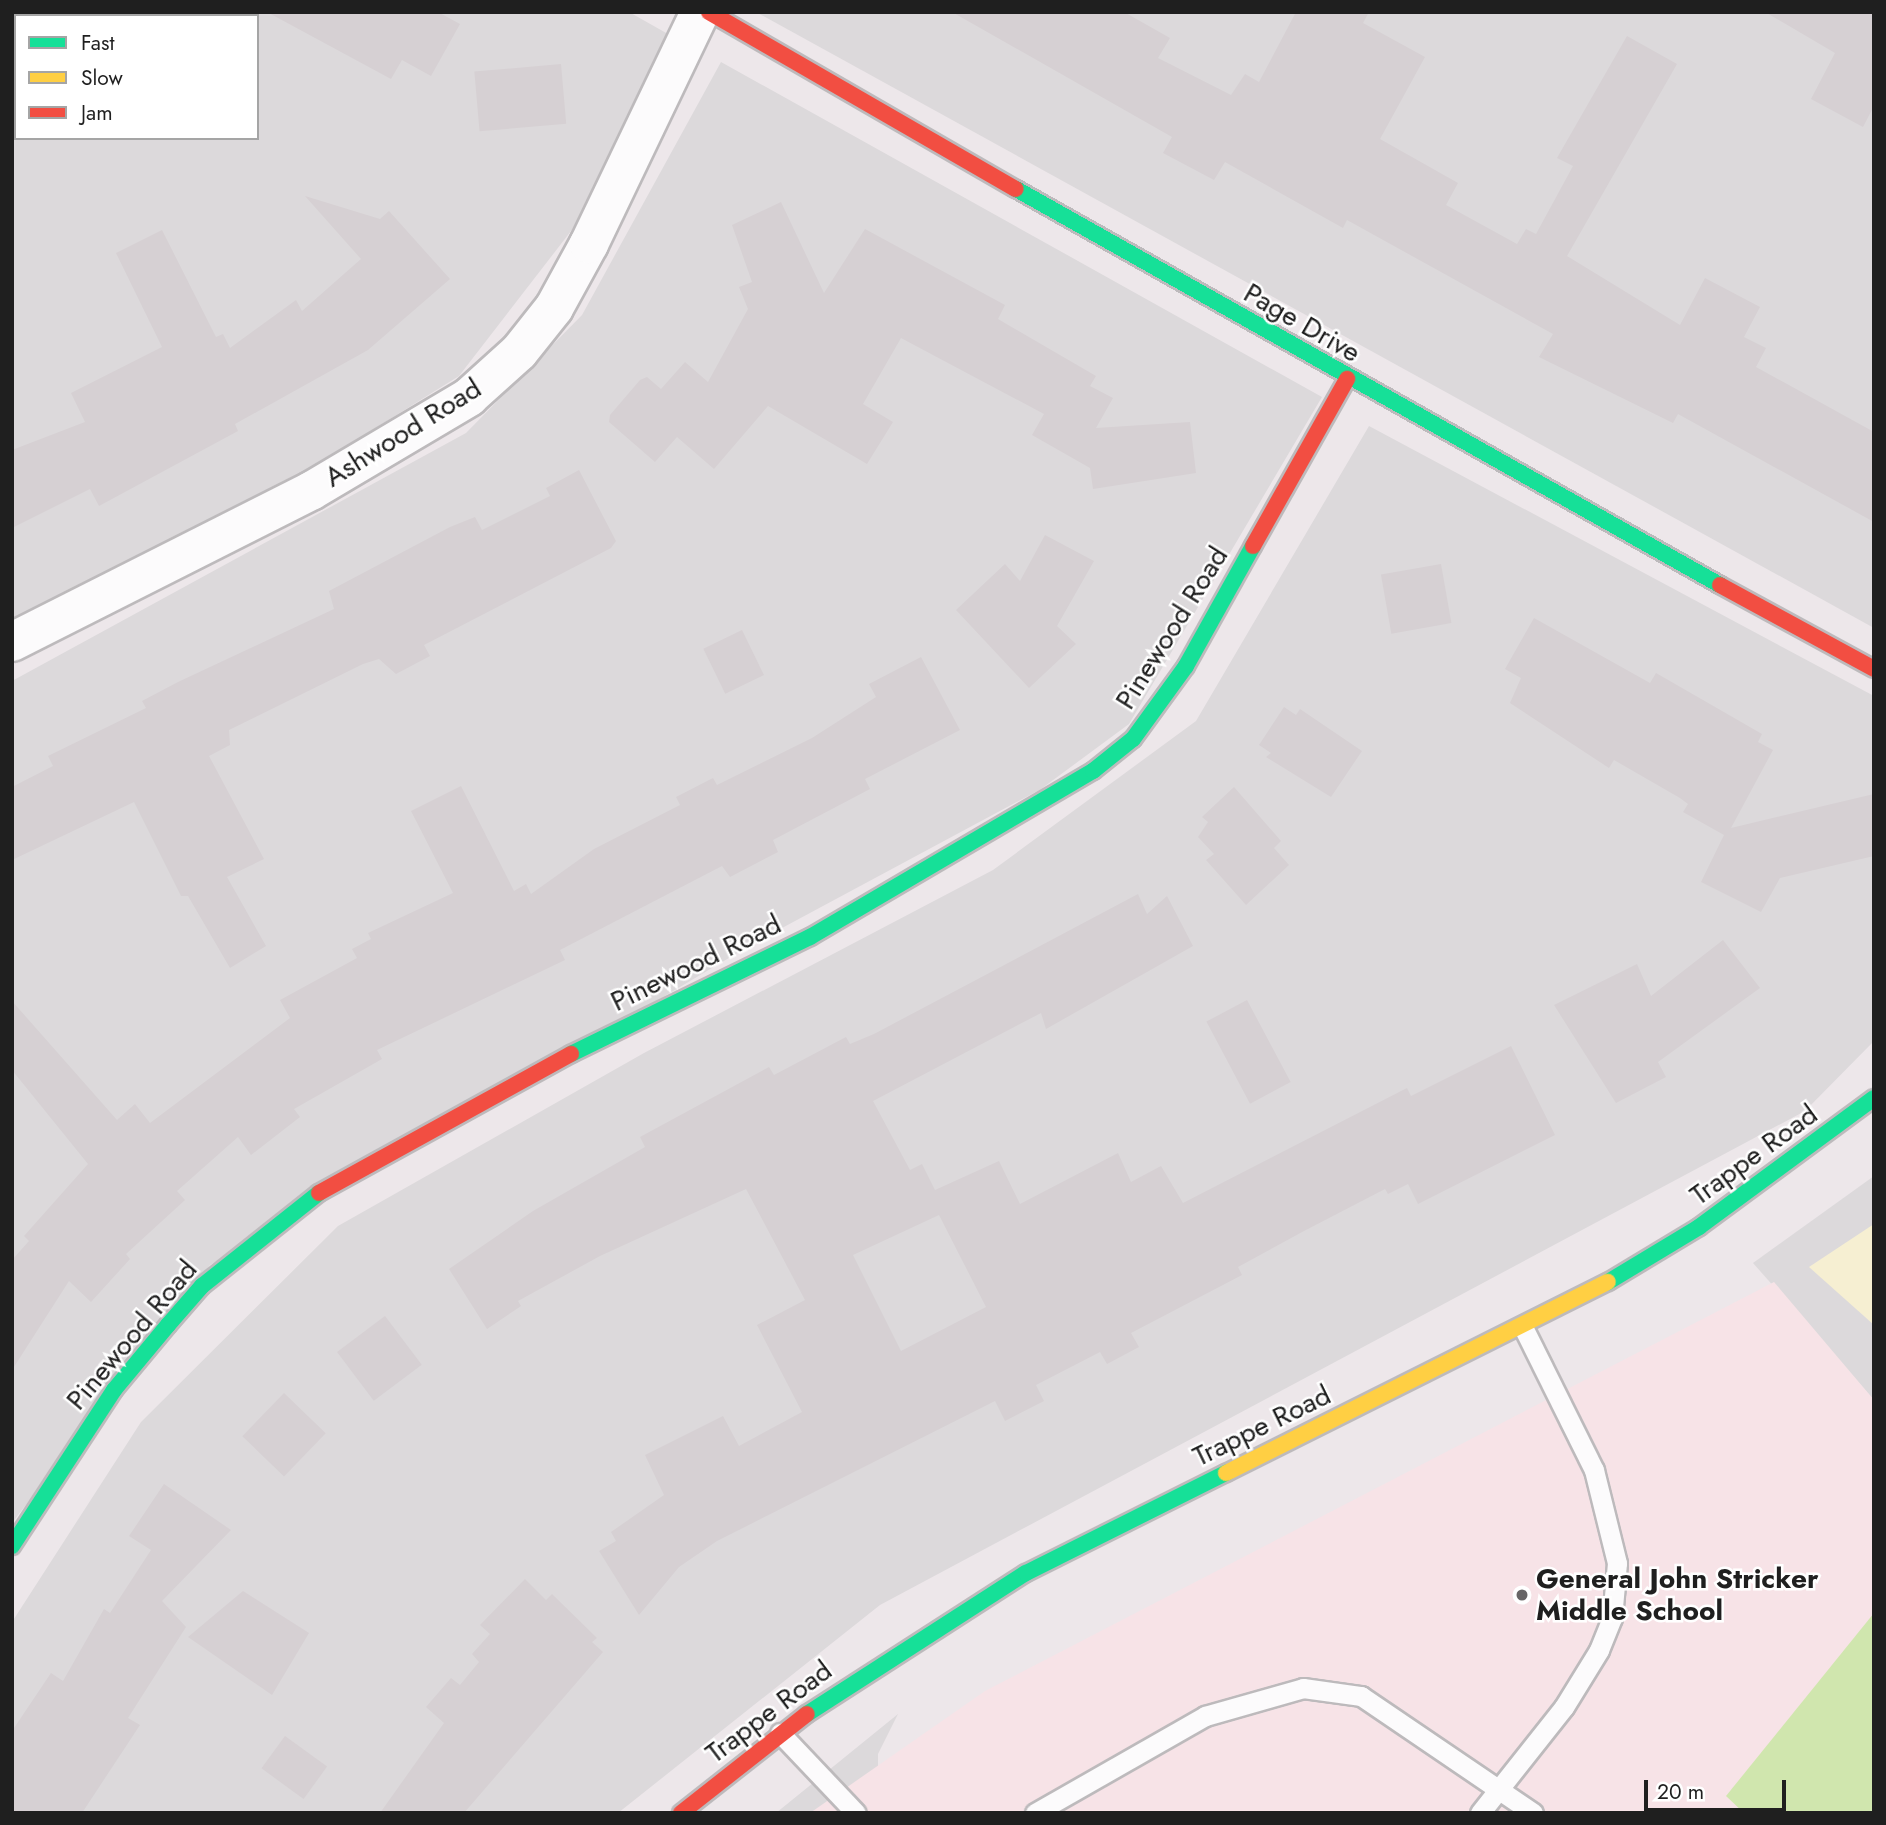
<!DOCTYPE html>
<html>
<head>
<meta charset="utf-8">
<style>
	body { margin:0 }
	#map { position:relative; width:1886px; height:1825px; overflow:hidden; background:#ede7ea; font-family:Jost,sans-serif }
	div>[style] { position:absolute }
	.residential>* { inset:0; background:#dcd9db }
	.education>* { inset:0; background:#f7e3e7 }
	.park>* { inset:0; background:#f6efd2 }
	.pitch>* { inset:0; background:#d0e6ae }
	.building>* { inset:0; background:#d6d0d3; transform-origin:0 0 }
	.roads { filter:drop-shadow(2px 0 #bdbabc) drop-shadow(-2px 0 #bdbabc) drop-shadow(0 2px #bdbabc) drop-shadow(0 -2px #bdbabc) }
	.lane>* { height:19px; margin:-9.5px; padding:0 9.5px; transform-origin:9.5px; border-radius:9.5px; background:#fcfbfc }
	.street>* { height:38px; margin:-19px; padding:0 19px; transform-origin:19px; border-radius:19px; background:#fcfbfc }
	.fast>* { height:16px; margin:-8px; padding:0 8px; transform-origin:8px; border-radius:8px; background:#16e098 }
	.slow>* { height:16px; margin:-8px; padding:0 8px; transform-origin:8px; border-radius:8px; background:#ffcf43 }
	.jam>* { height:16px; margin:-8px; padding:0 8px; transform-origin:8px; border-radius:8px; background:#f24e42 }
	.dots>* { width:19px; height:19px; translate:-50% -50%; box-sizing:border-box; border:4px solid #fff; border-radius:50% }
	span { translate:-50% -50%; white-space:nowrap; text-align:center; line-height:1.15; -webkit-text-stroke:5px #fff; paint-order:stroke }
	.street-label { font-size:28px; color:#1f1f1f }
	.poi-label { font-size:28px; color:#1f1f1f; font-weight:700 }
	.left { translate:0 -50%; text-align:left }
	.frame { position:absolute; inset:0; border:14px solid #1f1f1f; pointer-events:none }
	.legend { position:absolute; left:14px; top:14px; width:245px; height:126px; box-sizing:border-box; background:#fff; border:2px solid #a5a5a5; margin:0; padding:9px 12px; list-style:none; font-size:21px; color:#1f1f1f }
	.legend li { display:flex; align-items:center; gap:14px; height:35px }
	.legend b { width:35px; border:2px solid #a5a5a5 }
	.scale { position:absolute; left:1644px; top:1780px; width:142px; height:32px; box-sizing:border-box; border:4px solid #1f1f1f; border-top:0; padding-left:9px; font-size:21px; line-height:24px; white-space:nowrap; color:#1f1f1f; -webkit-text-stroke:5px #fff; paint-order:stroke }
</style>
</head>
<body>
<div id="map">
	<div class="residential">
		<i style="clip-path:polygon(evenodd,12px 12px,629px 12px,675px 38px,588px 209px,459px 376px,263px 498px,12px 627px,12px 12px,16px 16px,257px 16px,257px 138px,16px 138px,16px 16px)"></i>
		<i style="clip-path:polygon(756px 12px,1874px 12px,1874px 628px)"></i>
		<i style="clip-path:polygon(721px 62px,1322px 397px,1129px 724px,1041px 789px,756px 942px,210px 1265px,12px 1523px,12px 681px,466px 433px,582px 315px)"></i>
		<i style="clip-path:polygon(1369px 426px,1874px 696px,1874px 1041px,1805px 1111px,880px 1605px,618px 1813px,12px 1813px,12px 1622px,141px 1422px,338px 1226px,644px 1053px,993px 870px,1196px 721px)"></i>
		<i style="clip-path:polygon(1874px 1176px,1874px 1400px,1753px 1263px)"></i>
		<i style="clip-path:polygon(898px 1714px,878px 1754px,878px 1788px,887px 1813px,776px 1813px)"></i>
	</div>
	<div class="education">
		<i style="clip-path:polygon(1774px 1282px,1874px 1400px,1874px 1813px,810px 1813px,985px 1691px)"></i>
	</div>
	<div class="park">
		<i style="clip-path:polygon(1874px 1224px,1874px 1325px,1809px 1267px)"></i>
	</div>
	<div class="pitch">
		<i style="clip-path:polygon(1874px 1613px,1874px 1813px,1744px 1813px,1726px 1796px)"></i>
	</div>
	<div class="building">
		<i style="clip-path:polygon(267px 12px,438px 12px,460px 24px,431px 76px,402px 60px,391px 79px)"></i>
		<i style="clip-path:polygon(952px 12px,1124px 12px,1170px 38px,1158px 58px,1231px 95px,1245px 74px,1259px 82px,1296px 12px,1369px 12px,1363px 23px,1425px 57px,1380px 139px,1458px 183px,1446px 205px,1517px 244px,1526px 229px,1536px 234px,1573px 166px,1557px 158px,1627px 36px,1677px 64px,1567px 256px,1680px 325px,1705px 278px,1760px 307px,1744px 337px,1766px 348px,1756px 367px,1874px 432px,1874px 522px,1678px 414px,1673px 423px,1539px 357px,1553px 334px,1347px 220px,1343px 228px,1225px 162px,1214px 180px,1163px 153px,1172px 137px)"></i>
		<i style="clip-path:polygon(1765px 12px,1874px 12px,1874px 106px,1863px 127px,1811px 99px,1835px 53px)"></i>
		<i style="left:561px;top:64px;width:60px;height:87px;rotate:85deg"></i>
		<i style="clip-path:polygon(305px 196px,380px 219px,389px 211px,450px 279px,368px 350px,235px 424px,238px 431px,99px 506px,90px 489px,12px 528px,12px 450px,85px 422px,71px 393px,162px 347px,116px 253px,162px 230px,216px 337px,223px 334px,230px 348px,296px 300px,302px 311px,361px 259px)"></i>
		<i style="clip-path:polygon(781px 202px,824px 293px,865px 229px,1005px 305px,998px 319px,1096px 376px,1090px 386px,1113px 398px,1096px 428px,1190px 422px,1196px 473px,1093px 489px,1090px 468px,1032px 435px,1044px 414px,901px 338px,863px 404px,893px 422px,867px 464px,768px 406px,714px 469px,677px 437px,655px 462px,609px 422px,610px 415px,640px 380px,647px 377px,661px 389px,685px 362px,708px 382px,748px 309px,739px 287px,752px 282px,732px 225px)"></i>
		<i style="clip-path:polygon(579px 470px,616px 541px,611px 548px,424px 645px,430px 656px,396px 674px,379px 659px,363px 664px,229px 730px,230px 745px,209px 756px,264px 859px,227px 877px,266px 946px,230px 968px,188px 896px,181px 896px,134px 802px,12px 860px,12px 787px,53px 766px,48px 756px,146px 708px,142px 701px,178px 682px,334px 609px,329px 591px,450px 527px,475px 517px,482px 530px,550px 496px,546px 488px)"></i>
		<i style="clip-path:polygon(1045px 535px,1094px 561px,1057px 626px,1076px 644px,1029px 688px,956px 610px,1005px 564px,1020px 581px)"></i>
		<i style="left:1441px;top:564px;width:60px;height:61px;rotate:80deg"></i>
		<i style="clip-path:polygon(1534px 618px,1650px 683px,1656px 673px,1762px 734px,1758px 742px,1773px 750px,1731px 828px,1874px 794px,1874px 856px,1780px 878px,1761px 912px,1701px 882px,1724px 835px,1683px 812px,1688px 804px,1680px 798px,1614px 760px,1609px 768px,1510px 703px,1521px 678px,1505px 669px)"></i>
		<i style="left:742px;top:630px;width:50px;height:43px;rotate:64deg"></i>
		<i style="clip-path:polygon(921px 657px,960px 730px,865px 779px,870px 789px,773px 840px,778px 852px,730px 877px,722px 866px,560px 950px,565px 960px,377px 1050px,382px 1059px,294px 1109px,300px 1117px,251px 1155px,238px 1137px,177px 1191px,185px 1200px,126px 1254px,130px 1259px,91px 1302px,69px 1281px,12px 1370px,12px 1260px,29px 1241px,24px 1236px,88px 1164px,12px 1070px,12px 1001px,117px 1120px,135px 1104px,150px 1123px,290px 1018px,280px 1000px,357px 958px,352px 949px,371px 939px,368px 933px,453px 893px,411px 811px,461px 786px,514px 891px,526px 884px,531px 894px,594px 849px,680px 805px,676px 797px,713px 778px,717px 785px,812px 738px,876px 697px,869px 684px)"></i>
		<i style="clip-path:polygon(1284px 707px,1296px 715px,1300px 709px,1362px 751px,1331px 797px,1266px 757px,1271px 753px,1259px 745px)"></i>
		<i style="clip-path:polygon(1234px 787px,1281px 841px,1274px 848px,1289px 865px,1246px 905px,1206px 860px,1214px 854px,1198px 837px,1208px 822px,1202px 817px)"></i>
		<i style="clip-path:polygon(evenodd,1138px 894px,1147px 914px,1167px 896px,1193px 946px,1046px 1029px,1041px 1013px,873px 1101px,910px 1170px,922px 1164px,935px 1190px,999px 1161px,1020px 1204px,1118px 1153px,1131px 1182px,1161px 1166px,1183px 1203px,1407px 1088px,1411px 1096px,1511px 1046px,1555px 1135px,1418px 1204px,1408px 1184px,1388px 1194px,1385px 1189px,1304px 1231px,1238px 1267px,1242px 1275px,1131px 1333px,1139px 1347px,1107px 1364px,1100px 1352px,1036px 1385px,1044px 1401px,1005px 1421px,995px 1401px,717px 1541px,679px 1567px,639px 1615px,599px 1551px,616px 1541px,611px 1532px,664px 1495px,645px 1455px,723px 1416px,739px 1446px,802px 1412px,757px 1325px,805px 1300px,746px 1189px,600px 1256px,518px 1301px,521px 1306px,487px 1329px,449px 1269px,533px 1211px,645px 1147px,640px 1137px,769px 1067px,774px 1075px,846px 1037px,850px 1044px,874px 1034px,1138px 894px,939px 1215px,986px 1307px,901px 1351px,853px 1255px,939px 1215px)"></i>
		<i style="clip-path:polygon(1723px 940px,1760px 988px,1658px 1062px,1666px 1077px,1616px 1103px,1554px 1005px,1637px 964px,1651px 996px)"></i>
		<i style="left:1247px;top:1000px;width:93px;height:46px;rotate:62deg"></i>
		<i style="left:385px;top:1316px;width:61px;height:60px;rotate:53deg"></i>
		<i style="left:284px;top:1393px;width:58px;height:60px;rotate:44deg"></i>
		<i style="clip-path:polygon(164px 1484px,231px 1530px,162px 1601px,186px 1627px,128px 1718px,140px 1725px,82px 1813px,12px 1813px,12px 1731px,51px 1673px,63px 1681px,104px 1609px,110px 1613px,151px 1550px,129px 1536px)"></i>
		<i style="clip-path:polygon(525px 1579px,546px 1600px,552px 1594px,597px 1638px,592px 1642px,603px 1652px,464px 1813px,380px 1813px,444px 1723px,426px 1707px,451px 1678px,460px 1685px,479px 1662px,472px 1654px,490px 1634px,480px 1625px)"></i>
		<i style="clip-path:polygon(243px 1591px,309px 1633px,272px 1695px,188px 1637px)"></i>
		<i style="left:285px;top:1736px;width:52px;height:40px;rotate:36deg"></i>
	</div>
	<div class="roads">
		<div class="lane">
			<i style="left:780px;top:1733px;width:110px;rotate:46.5deg"></i>
			<i style="left:1035px;top:1813px;width:196px;rotate:-29.7deg"></i>
			<i style="left:1205px;top:1716px;width:102px;rotate:-15.9deg"></i>
			<i style="left:1303px;top:1688px;width:59px;rotate:7.9deg"></i>
			<i style="left:1361px;top:1696px;width:208px;rotate:34.2deg"></i>
			<i style="left:1480px;top:1813px;width:135px;rotate:-51.6deg"></i>
			<i style="left:1564px;top:1707px;width:67px;rotate:-58.4deg"></i>
			<i style="left:1599px;top:1650px;width:35px;rotate:-68deg"></i>
			<i style="left:1612px;top:1618px;width:55px;rotate:-84.8deg"></i>
			<i style="left:1617px;top:1563px;width:96px;rotate:-103.9deg"></i>
			<i style="left:1594px;top:1470px;width:160px;rotate:-116.4deg"></i>
		</div>
		<div class="street">
			<i style="left:12px;top:642px;width:335px;rotate:-26.8deg"></i>
			<i style="left:311px;top:491px;width:184px;rotate:-30.7deg"></i>
			<i style="left:469px;top:397px;width:67px;rotate:-42deg"></i>
			<i style="left:519px;top:352px;width:56px;rotate:-51.5deg"></i>
			<i style="left:554px;top:308px;width:73px;rotate:-61.3deg"></i>
			<i style="left:589px;top:244px;width:257px;rotate:-64.4deg"></i>
		</div>
		<div class="fast">
			<i style="left:1016px;top:189px;width:808px;rotate:29.36deg"></i>
			<i style="left:571px;top:1054px;width:266px;rotate:-26.1deg"></i>
			<i style="left:810px;top:937px;width:328px;rotate:-30.4deg"></i>
			<i style="left:1093px;top:771px;width:51px;rotate:-38.7deg"></i>
			<i style="left:1133px;top:739px;width:90px;rotate:-54deg"></i>
			<i style="left:1186px;top:666px;width:137px;rotate:-60.8deg"></i>
			<i style="left:1608px;top:1282px;width:106px;rotate:-31.1deg"></i>
			<i style="left:1699px;top:1227px;width:217px;rotate:-36.4deg"></i>
			<i style="left:12px;top:1546px;width:186px;rotate:-56.8deg"></i>
			<i style="left:114px;top:1390px;width:85px;rotate:-50.3deg"></i>
			<i style="left:168px;top:1325px;width:52px;rotate:-48.9deg"></i>
			<i style="left:202px;top:1286px;width:149px;rotate:-38.5deg"></i>
			<i style="left:807px;top:1714px;width:260px;rotate:-32.8deg"></i>
			<i style="left:1026px;top:1573px;width:224px;rotate:-26.6deg"></i>
		</div>
		<div class="slow">
			<i style="left:1226px;top:1473px;width:427px;rotate:-26.6deg"></i>
		</div>
		<div class="jam">
			<i style="left:709px;top:12px;width:354px;rotate:30deg"></i>
			<i style="left:1253px;top:546px;width:192px;rotate:-60.6deg"></i>
			<i style="left:1720px;top:585px;width:175px;rotate:28.6deg"></i>
			<i style="left:319px;top:1193px;width:288px;rotate:-28.9deg"></i>
			<i style="left:681px;top:1813px;width:160px;rotate:-38.2deg"></i>
		</div>
	</div>
	<div class="dots">
		<i style="left:1522px;top:1595px;background:#676566"></i>
	</div>
	<div class="street-label">
		<span style="left:1302px;top:323px;rotate:30deg">Page Drive</span>
		<span style="left:403px;top:433px;rotate:-32deg">Ashwood Road</span>
		<span style="left:1172px;top:628px;rotate:-58deg">Pinewood Road</span>
		<span style="left:696px;top:963px;rotate:-26deg">Pinewood Road</span>
		<span style="left:1754px;top:1155px;rotate:-36deg">Trappe Road</span>
		<span style="left:132px;top:1335px;rotate:-50deg">Pinewood Road</span>
		<span style="left:1262px;top:1426px;rotate:-26deg">Trappe Road</span>
		<span style="left:769px;top:1712px;rotate:-37deg">Trappe Road</span>
	</div>
	<div class="poi-label">
		<span class="left" style="left:1536px;top:1595px">General John Stricker<br>Middle School</span>
	</div>
	<div class="frame"></div>
	<ul class="legend">
	<li><b style="height:9px;background:#16e098"></b>Fast</li>
	<li><b style="height:9px;background:#ffcf43"></b>Slow</li>
	<li><b style="height:9px;background:#f24e42"></b>Jam</li>
	</ul>
	<div class="scale">20 m</div>
</div>
</body>
</html>
